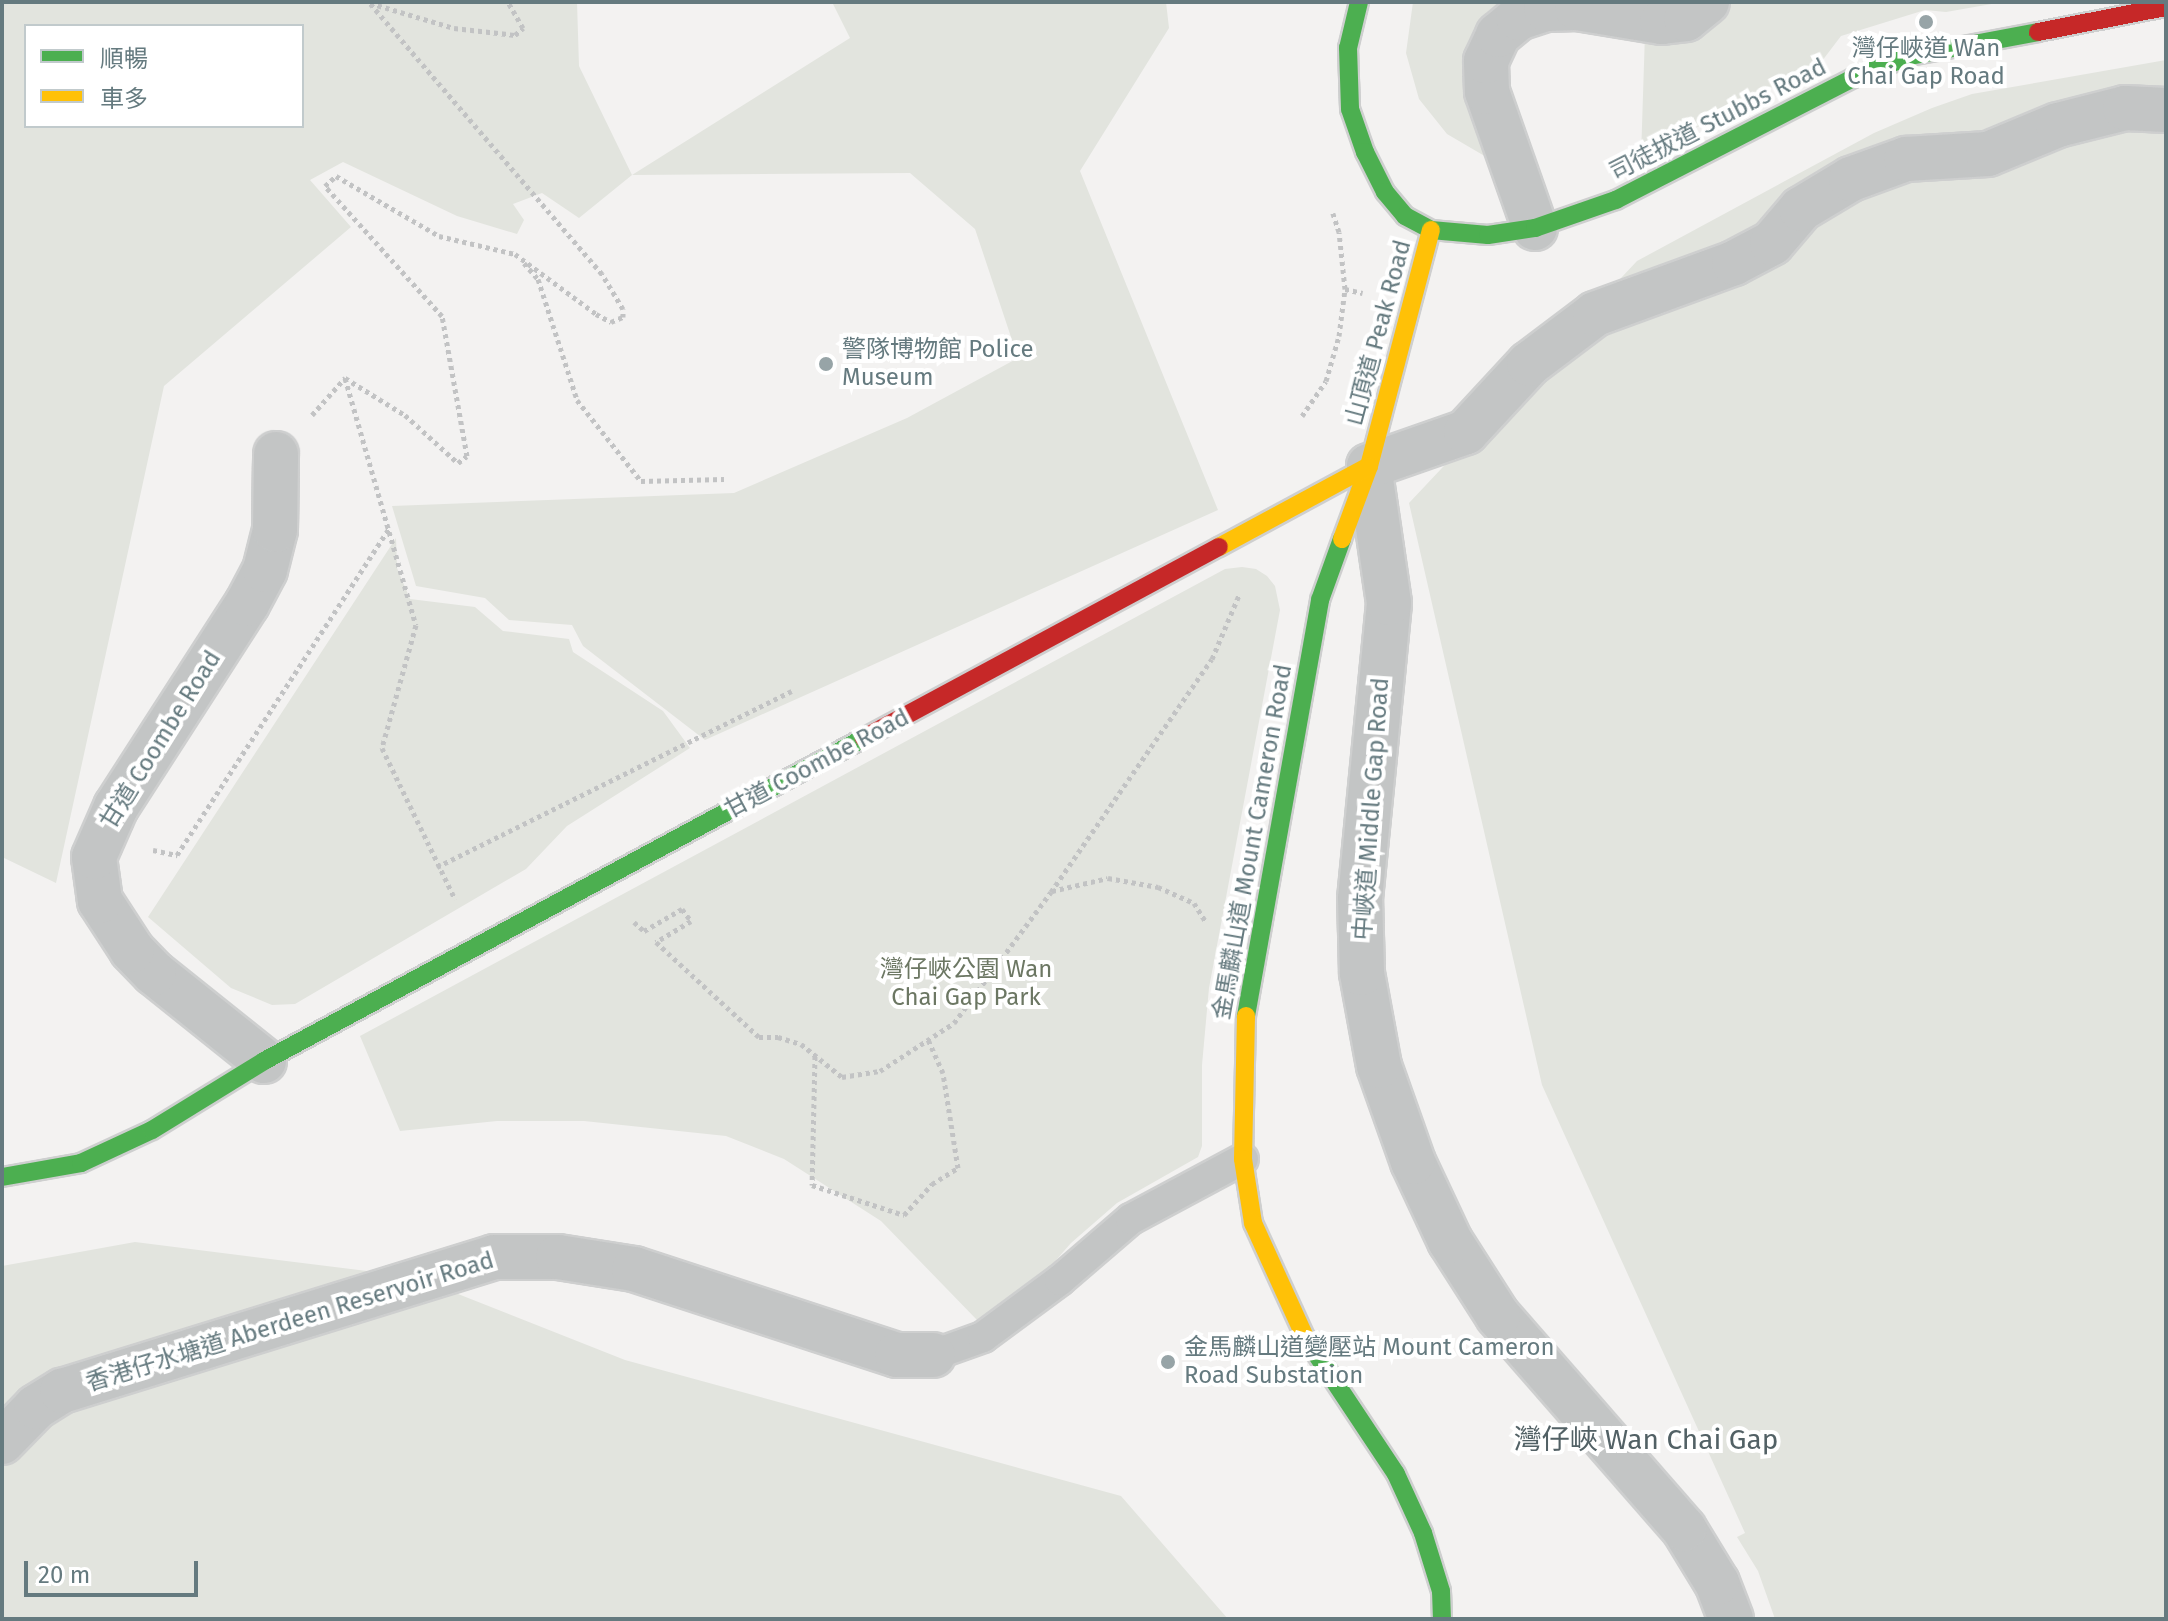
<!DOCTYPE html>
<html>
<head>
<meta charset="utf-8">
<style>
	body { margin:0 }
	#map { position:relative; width:2168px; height:1621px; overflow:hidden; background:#f3f2f1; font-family:"Fira Sans","Noto Sans TC",sans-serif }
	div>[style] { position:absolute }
	.green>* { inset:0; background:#e2e4de }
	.path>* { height:5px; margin-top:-2.5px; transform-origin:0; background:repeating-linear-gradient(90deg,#c2c3c4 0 4px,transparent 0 8px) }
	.roads { filter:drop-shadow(2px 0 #cecfcf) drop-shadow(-2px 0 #cecfcf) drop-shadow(0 2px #cecfcf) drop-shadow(0 -2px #cecfcf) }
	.lane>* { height:30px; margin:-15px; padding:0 15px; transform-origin:15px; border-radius:15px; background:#c3c5c5 }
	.street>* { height:44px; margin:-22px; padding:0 22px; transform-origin:22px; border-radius:22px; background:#c3c5c5 }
	.fast>* { height:18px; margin:-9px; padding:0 9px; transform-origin:9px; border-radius:9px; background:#4caf50 }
	.slow>* { height:18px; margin:-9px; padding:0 9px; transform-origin:9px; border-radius:9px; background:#ffc107 }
	.jam>* { height:18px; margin:-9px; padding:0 9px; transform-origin:9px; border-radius:9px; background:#c62828 }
	.dots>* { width:22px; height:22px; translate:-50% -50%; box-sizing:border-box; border:4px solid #fff; border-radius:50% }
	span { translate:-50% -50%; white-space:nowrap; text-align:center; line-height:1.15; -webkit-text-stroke:8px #fff; paint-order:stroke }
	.poi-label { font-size:24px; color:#657a7f }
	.left { translate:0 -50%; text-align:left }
	.street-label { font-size:24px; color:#657a7f }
	.park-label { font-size:24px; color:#6c7763 }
	.quarter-label { font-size:28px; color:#526165 }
	.frame { position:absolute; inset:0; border:4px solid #657a7f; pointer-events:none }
	.legend { position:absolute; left:24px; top:24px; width:280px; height:104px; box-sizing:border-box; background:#fff; border:2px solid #c1cacc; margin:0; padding:10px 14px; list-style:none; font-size:24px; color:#657a7f }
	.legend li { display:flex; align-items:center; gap:16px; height:40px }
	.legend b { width:40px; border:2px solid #c1cacc }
	.scale { position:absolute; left:24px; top:1561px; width:174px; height:36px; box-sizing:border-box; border:4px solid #657a7f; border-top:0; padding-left:10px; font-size:24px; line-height:28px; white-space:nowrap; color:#657a7f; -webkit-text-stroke:6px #fff; paint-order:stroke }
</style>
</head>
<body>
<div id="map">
	<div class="green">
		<i style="clip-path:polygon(evenodd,2px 2px,577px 2px,579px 66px,632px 175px,850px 38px,832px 2px,1166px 2px,1169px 28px,1080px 171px,1218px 510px,705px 740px,583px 646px,572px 625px,509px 620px,485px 598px,416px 586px,392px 506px,734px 493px,907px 418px,1018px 358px,975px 229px,910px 173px,632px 175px,579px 218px,542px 193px,513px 204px,524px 220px,517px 234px,457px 216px,343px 162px,310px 180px,351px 227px,164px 386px,56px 883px,2px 857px,2px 2px,26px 26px,302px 26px,302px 126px,26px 126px,26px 26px)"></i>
		<i style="clip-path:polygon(1413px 2px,1503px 2px,1475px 30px,1464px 63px,1465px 96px,1488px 158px,1447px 134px,1419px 99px,1406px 53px)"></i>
		<i style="clip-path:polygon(1646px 2px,2003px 2px,1946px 12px,1925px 10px,1841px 36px,1822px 61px,1641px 157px)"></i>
		<i style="clip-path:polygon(2166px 60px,2166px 1619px,1775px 1619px,1758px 1571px,1737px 1537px,1745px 1533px,1542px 1085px,1409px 503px,1637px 261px,1874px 133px,1932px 108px,1972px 94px)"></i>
		<i style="clip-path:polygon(396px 538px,397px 568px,410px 599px,475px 607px,503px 631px,569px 639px,573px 652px,663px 711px,690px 748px,567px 826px,526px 869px,295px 1004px,272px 1005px,231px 988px,148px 917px)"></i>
		<i style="clip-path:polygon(1242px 567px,1256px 569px,1267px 576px,1275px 586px,1280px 610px,1209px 988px,1202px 1065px,1202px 1146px,1198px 1157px,1117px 1203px,1071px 1243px,1043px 1275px,977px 1320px,881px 1221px,784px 1159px,726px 1136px,584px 1121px,497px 1121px,400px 1131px,360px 1036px,1225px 569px)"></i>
		<i style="clip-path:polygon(135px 1242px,415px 1277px,625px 1360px,1121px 1496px,1228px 1619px,2px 1619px,2px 1266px)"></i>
	</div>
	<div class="path">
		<i style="left:524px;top:263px;width:21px;rotate:49deg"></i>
		<i style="left:538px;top:279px;width:127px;rotate:72.1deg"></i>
		<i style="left:577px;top:400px;width:103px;rotate:51.7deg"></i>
		<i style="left:641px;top:481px;width:83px;rotate:-1.4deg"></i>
		<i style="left:1345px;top:289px;width:18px;rotate:13deg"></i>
		<i style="left:345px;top:378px;width:257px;rotate:74deg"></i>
		<i style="left:416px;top:625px;width:128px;rotate:105.5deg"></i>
		<i style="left:382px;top:748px;width:168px;rotate:64.2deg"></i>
		<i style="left:312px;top:415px;width:50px;rotate:-48.3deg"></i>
		<i style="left:345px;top:378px;width:70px;rotate:31.7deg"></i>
		<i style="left:405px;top:415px;width:72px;rotate:42.2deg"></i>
		<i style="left:458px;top:463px;width:11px;rotate:-38deg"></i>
		<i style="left:467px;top:456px;width:142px;rotate:-100.1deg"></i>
		<i style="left:442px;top:316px;width:175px;rotate:-132deg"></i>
		<i style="left:325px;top:186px;width:15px;rotate:-42deg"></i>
		<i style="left:336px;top:176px;width:119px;rotate:30.2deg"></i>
		<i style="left:439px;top:236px;width:78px;rotate:13.3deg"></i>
		<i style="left:515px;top:254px;width:101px;rotate:36.5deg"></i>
		<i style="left:596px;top:314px;width:17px;rotate:28deg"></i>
		<i style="left:611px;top:322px;width:13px;rotate:-23deg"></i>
		<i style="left:623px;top:317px;width:8px;rotate:-90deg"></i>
		<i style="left:623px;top:309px;width:41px;rotate:-121deg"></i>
		<i style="left:602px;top:274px;width:357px;rotate:-130.6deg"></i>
		<i style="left:370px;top:3px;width:88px;rotate:16.6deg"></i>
		<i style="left:454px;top:28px;width:61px;rotate:6.5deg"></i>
		<i style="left:515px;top:35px;width:11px;rotate:-41deg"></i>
		<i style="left:523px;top:28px;width:30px;rotate:-120deg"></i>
		<i style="left:1302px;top:416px;width:42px;rotate:-55.6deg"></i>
		<i style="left:1326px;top:381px;width:47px;rotate:-73.9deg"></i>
		<i style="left:1339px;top:336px;width:47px;rotate:-82.7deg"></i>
		<i style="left:1345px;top:289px;width:57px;rotate:-96deg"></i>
		<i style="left:1339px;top:232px;width:20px;rotate:-108deg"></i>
		<i style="left:153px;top:850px;width:25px;rotate:12deg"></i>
		<i style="left:177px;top:855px;width:390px;rotate:-57deg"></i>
		<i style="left:437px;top:867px;width:396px;rotate:-26.4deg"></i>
		<i style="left:1052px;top:891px;width:57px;rotate:-13.1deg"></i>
		<i style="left:1108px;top:878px;width:51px;rotate:10.2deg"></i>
		<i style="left:1158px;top:887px;width:39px;rotate:24deg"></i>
		<i style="left:1194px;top:903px;width:22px;rotate:58deg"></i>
		<i style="left:634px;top:922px;width:13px;rotate:42deg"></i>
		<i style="left:644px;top:931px;width:44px;rotate:-30.1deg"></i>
		<i style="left:682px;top:909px;width:15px;rotate:53deg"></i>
		<i style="left:691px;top:921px;width:41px;rotate:149deg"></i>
		<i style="left:656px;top:942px;width:140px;rotate:42.7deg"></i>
		<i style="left:759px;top:1037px;width:19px"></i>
		<i style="left:778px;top:1037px;width:24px;rotate:17deg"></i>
		<i style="left:801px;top:1044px;width:53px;rotate:38.8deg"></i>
		<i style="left:842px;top:1077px;width:38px;rotate:-9deg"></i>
		<i style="left:880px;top:1071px;width:88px;rotate:-33deg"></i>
		<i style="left:954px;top:1023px;width:163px;rotate:-53.5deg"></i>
		<i style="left:1051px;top:892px;width:283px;rotate:-55.4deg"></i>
		<i style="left:1212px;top:659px;width:69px;rotate:-67.1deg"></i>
		<i style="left:815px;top:1056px;width:129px;rotate:91.3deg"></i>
		<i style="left:812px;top:1185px;width:97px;rotate:18.1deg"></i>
		<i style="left:904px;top:1215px;width:42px;rotate:-47.9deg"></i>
		<i style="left:932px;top:1184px;width:31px;rotate:-32deg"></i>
		<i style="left:958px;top:1168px;width:96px;rotate:-99deg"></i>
		<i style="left:943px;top:1073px;width:37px;rotate:-114deg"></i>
	</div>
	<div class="roads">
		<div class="lane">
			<i style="left:933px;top:1355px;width:53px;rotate:-19.8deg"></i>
			<i style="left:983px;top:1337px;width:96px;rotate:-36.5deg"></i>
			<i style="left:1060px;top:1280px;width:94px;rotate:-40.7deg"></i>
			<i style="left:1131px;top:1219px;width:127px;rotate:-28.2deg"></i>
		</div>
		<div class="street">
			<i style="left:1535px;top:228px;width:144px;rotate:-109.4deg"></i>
			<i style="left:1487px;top:92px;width:31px;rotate:-92deg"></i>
			<i style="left:1486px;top:61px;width:29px;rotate:-65deg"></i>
			<i style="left:1498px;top:35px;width:26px;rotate:-40deg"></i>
			<i style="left:1518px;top:18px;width:29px;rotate:-18deg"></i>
			<i style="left:1546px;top:9px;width:31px;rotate:-2deg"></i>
			<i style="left:1577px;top:8px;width:86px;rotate:9.4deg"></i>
			<i style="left:1662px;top:22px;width:24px;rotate:-7deg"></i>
			<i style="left:1686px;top:19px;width:27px;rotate:-39deg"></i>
			<i style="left:264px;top:1061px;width:141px;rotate:-141.3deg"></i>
			<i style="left:154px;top:973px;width:32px;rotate:-134deg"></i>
			<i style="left:132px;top:950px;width:59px;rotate:-123.1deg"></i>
			<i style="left:100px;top:901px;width:44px;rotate:-97.8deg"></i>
			<i style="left:94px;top:857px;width:55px;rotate:-66.3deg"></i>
			<i style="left:116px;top:807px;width:242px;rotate:-57.2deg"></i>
			<i style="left:247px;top:604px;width:38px;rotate:-62deg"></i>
			<i style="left:265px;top:570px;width:41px;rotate:-76deg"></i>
			<i style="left:275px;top:530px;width:76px;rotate:-89.2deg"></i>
			<i style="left:2px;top:1442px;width:49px;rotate:-45.8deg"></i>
			<i style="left:36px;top:1407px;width:31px;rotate:-32deg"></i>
			<i style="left:62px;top:1391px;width:452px;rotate:-17.2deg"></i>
			<i style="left:494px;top:1257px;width:64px"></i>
			<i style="left:558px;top:1257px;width:77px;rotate:9deg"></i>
			<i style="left:634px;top:1269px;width:277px;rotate:18.1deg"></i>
			<i style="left:897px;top:1355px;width:36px"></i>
			<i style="left:1731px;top:1619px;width:39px;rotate:-111deg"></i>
			<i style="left:1717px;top:1583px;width:63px;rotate:-121.4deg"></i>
			<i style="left:1684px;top:1529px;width:283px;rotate:-131.1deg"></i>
			<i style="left:1498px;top:1316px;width:89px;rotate:-122.6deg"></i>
			<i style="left:1450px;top:1241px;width:87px;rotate:-115.1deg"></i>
			<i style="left:1413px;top:1162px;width:102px;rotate:-109.5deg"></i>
			<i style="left:1379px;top:1066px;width:95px;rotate:-100.4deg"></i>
			<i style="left:1362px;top:973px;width:74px;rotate:-91.5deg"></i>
			<i style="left:1360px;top:899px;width:297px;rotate:-84.4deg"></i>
			<i style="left:1389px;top:603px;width:138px;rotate:-98.3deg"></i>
			<i style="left:1369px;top:466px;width:103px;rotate:-19.3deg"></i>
			<i style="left:1466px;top:432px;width:93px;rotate:-47.2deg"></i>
			<i style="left:1529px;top:364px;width:83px;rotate:-37.1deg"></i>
			<i style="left:1595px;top:314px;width:148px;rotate:-20.1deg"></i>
			<i style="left:1734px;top:263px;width:43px;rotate:-27.8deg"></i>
			<i style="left:1772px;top:243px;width:45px;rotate:-49.5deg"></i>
			<i style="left:1801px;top:209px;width:58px;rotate:-31deg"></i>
			<i style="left:1851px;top:179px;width:59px;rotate:-20deg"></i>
			<i style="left:1906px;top:159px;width:82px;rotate:-3.5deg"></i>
			<i style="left:1988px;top:154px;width:76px;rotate:-22.5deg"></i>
			<i style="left:2058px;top:125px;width:69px;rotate:-14.2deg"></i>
			<i style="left:2125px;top:108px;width:41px;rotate:2.8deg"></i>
		</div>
		<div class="fast">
			<i style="left:1359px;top:2px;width:47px;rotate:103.4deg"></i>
			<i style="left:1348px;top:48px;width:61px;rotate:88.1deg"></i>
			<i style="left:1350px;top:109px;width:46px;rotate:70.8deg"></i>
			<i style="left:1365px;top:152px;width:45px;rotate:63.4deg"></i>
			<i style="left:1385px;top:192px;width:31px;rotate:50deg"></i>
			<i style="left:1405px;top:216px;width:30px;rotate:28deg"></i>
			<i style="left:1431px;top:230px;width:57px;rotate:5deg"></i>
			<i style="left:1488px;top:235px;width:48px;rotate:-8.5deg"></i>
			<i style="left:1535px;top:228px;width:86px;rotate:-19.1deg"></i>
			<i style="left:1616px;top:200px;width:267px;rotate:-27.2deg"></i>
			<i style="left:1853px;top:78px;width:61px;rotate:-21.1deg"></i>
			<i style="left:1910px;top:56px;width:130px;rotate:-10.6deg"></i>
			<i style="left:1246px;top:1016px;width:423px;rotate:-79.9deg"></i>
			<i style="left:1320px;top:600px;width:65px;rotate:-70.2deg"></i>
			<i style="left:2px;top:1177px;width:80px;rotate:-10deg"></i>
			<i style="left:81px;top:1163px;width:78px;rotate:-24.9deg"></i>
			<i style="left:152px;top:1130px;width:132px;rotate:-31.6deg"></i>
			<i style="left:264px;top:1061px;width:681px;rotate:-28.3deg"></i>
			<i style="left:1305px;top:1337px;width:164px;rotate:56.4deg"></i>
			<i style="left:1396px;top:1474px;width:65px;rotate:65.4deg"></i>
			<i style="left:1423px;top:1533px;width:61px;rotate:72.8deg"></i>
			<i style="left:1441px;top:1591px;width:28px;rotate:88deg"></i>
		</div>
		<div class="slow">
			<i style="left:1342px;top:539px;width:78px;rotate:-69.7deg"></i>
			<i style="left:1369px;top:466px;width:244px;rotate:-75.3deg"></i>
			<i style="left:1219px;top:547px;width:170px;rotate:-28.4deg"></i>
			<i style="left:1246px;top:1016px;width:143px;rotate:91.2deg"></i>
			<i style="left:1243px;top:1159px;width:65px;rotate:81.1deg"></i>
			<i style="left:1253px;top:1223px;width:125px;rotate:65.5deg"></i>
		</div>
		<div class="jam">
			<i style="left:2038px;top:32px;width:130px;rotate:-11.1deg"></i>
			<i style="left:864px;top:738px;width:403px;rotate:-28.3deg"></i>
		</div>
	</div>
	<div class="dots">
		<i style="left:1926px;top:22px;background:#97a4a7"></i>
		<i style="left:826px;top:364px;background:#97a4a7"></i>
		<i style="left:1168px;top:1362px;background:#97a4a7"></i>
	</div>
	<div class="poi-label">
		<span style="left:1926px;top:63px">灣仔峽道 Wan<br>Chai Gap Road</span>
		<span class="left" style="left:842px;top:364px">警隊博物館 Police<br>Museum</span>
		<span class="left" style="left:1184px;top:1362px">金馬麟山道變壓站 Mount Cameron<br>Road Substation</span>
	</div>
	<div class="street-label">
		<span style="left:1718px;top:120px;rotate:-27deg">司徒拔道 Stubbs Road</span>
		<span style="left:1379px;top:333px;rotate:-75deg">山頂道 Peak Road</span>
		<span style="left:161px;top:740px;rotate:-58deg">甘道 Coombe Road</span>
		<span style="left:817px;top:764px;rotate:-28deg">甘道 Coombe Road</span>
		<span style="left:1372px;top:809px;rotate:-86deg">中峽道 Middle Gap Road</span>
		<span style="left:1253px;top:842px;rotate:-80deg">金馬麟山道 Mount Cameron Road</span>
		<span style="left:290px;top:1322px;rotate:-17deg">香港仔水塘道 Aberdeen Reservoir Road</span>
	</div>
	<div class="park-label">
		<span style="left:966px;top:984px">灣仔峽公園 Wan<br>Chai Gap Park</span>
	</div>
	<div class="quarter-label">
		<span style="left:1646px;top:1440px">灣仔峽 Wan Chai Gap</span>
	</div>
	<div class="frame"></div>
	<ul class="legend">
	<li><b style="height:10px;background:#4caf50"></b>順暢</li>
	<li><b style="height:10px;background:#ffc107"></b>車多</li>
	</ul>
	<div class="scale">20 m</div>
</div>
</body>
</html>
